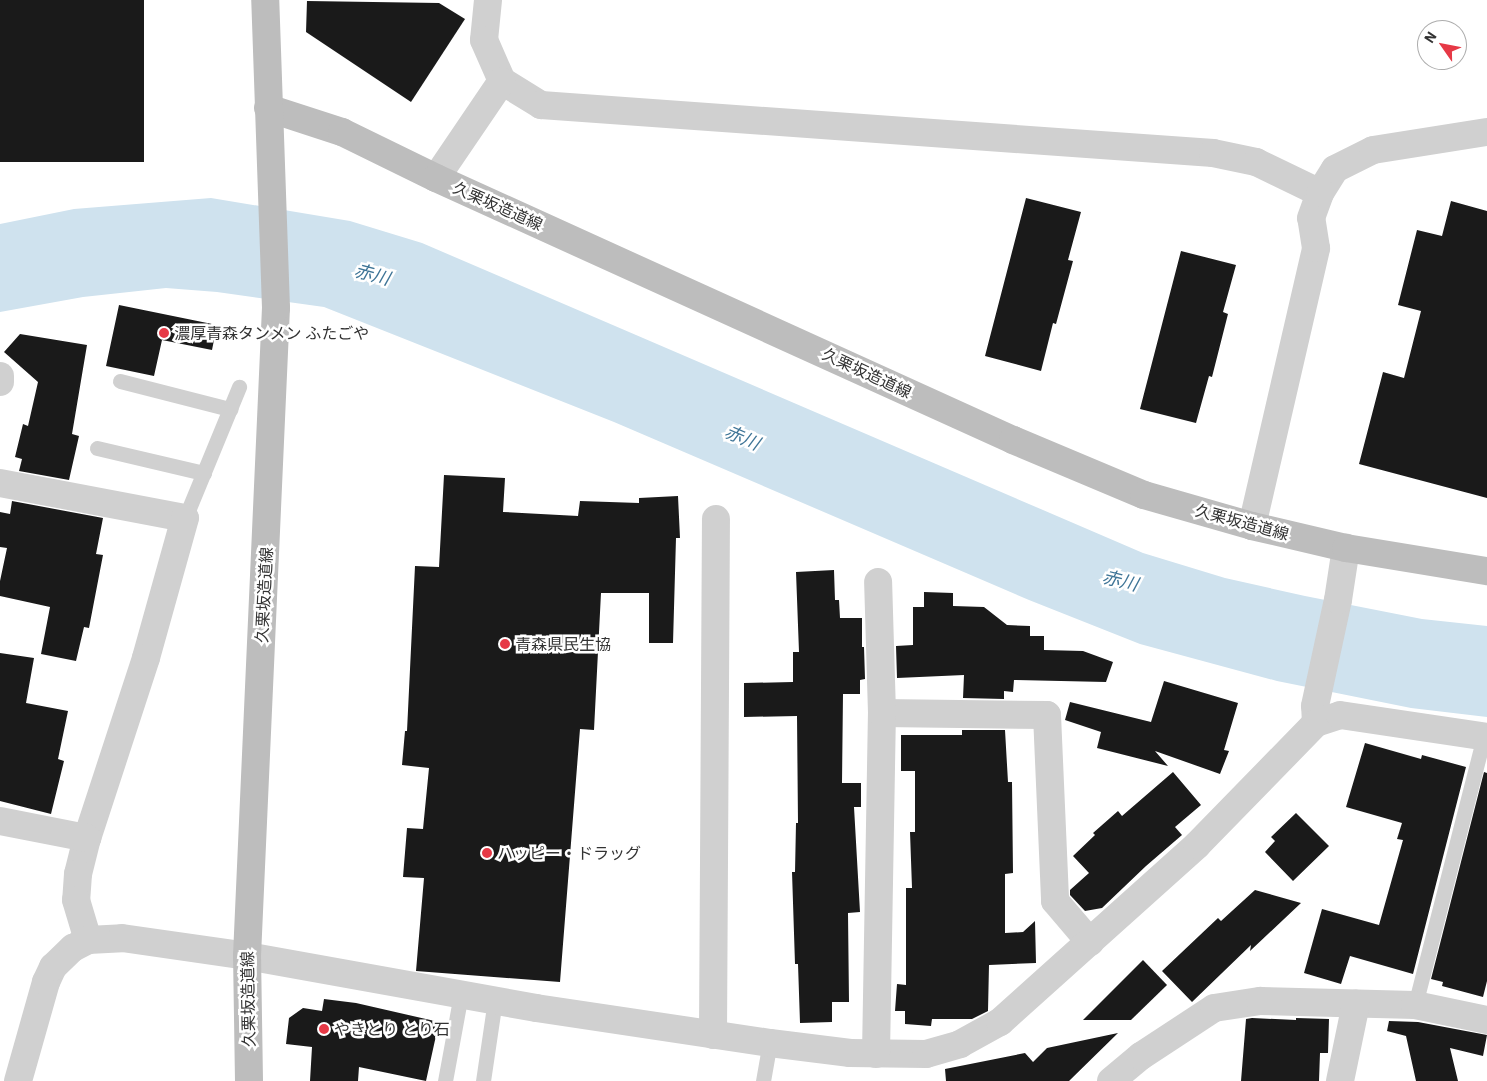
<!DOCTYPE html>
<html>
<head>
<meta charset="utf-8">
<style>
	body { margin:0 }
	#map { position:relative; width:1487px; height:1081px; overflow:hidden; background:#fff; font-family:"IBM Plex Sans","Noto Sans JP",sans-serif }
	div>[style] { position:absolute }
	.water>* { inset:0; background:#cfe2ee }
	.building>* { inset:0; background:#1a1a1a; transform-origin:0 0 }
	.service>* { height:15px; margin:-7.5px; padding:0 7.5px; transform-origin:7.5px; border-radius:7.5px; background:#d0d0d0 }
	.minor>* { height:28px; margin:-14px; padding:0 14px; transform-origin:14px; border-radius:14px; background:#d0d0d0 }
	.tertiary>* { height:28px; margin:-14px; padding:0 14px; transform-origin:14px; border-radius:14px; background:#d0d0d0 }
	.secondary>* { height:28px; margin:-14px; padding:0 14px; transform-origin:14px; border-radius:14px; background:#bdbdbd }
	.dots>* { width:14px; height:14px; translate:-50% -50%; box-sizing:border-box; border:2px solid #fff; border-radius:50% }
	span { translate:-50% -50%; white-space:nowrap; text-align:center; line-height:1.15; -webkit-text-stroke:5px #fff; paint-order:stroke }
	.street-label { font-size:16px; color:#333 }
	.poi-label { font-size:16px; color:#333 }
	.left { translate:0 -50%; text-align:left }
	.water-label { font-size:18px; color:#3f7597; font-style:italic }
	.north { position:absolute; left:1417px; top:20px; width:50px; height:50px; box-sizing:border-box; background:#fff; border:1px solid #adadad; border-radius:50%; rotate:303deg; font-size:14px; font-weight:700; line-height:20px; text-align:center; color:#333 }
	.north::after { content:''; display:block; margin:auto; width:18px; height:22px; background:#e63946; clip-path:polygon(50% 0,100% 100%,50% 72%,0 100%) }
</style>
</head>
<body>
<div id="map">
	<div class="water">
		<i style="clip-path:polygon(211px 198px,350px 221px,422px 243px,1143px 553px,1225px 578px,1305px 596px,1422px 619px,1487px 626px,1487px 717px,1411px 708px,1277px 681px,1140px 644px,1029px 600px,614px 422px,324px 307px,217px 292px,166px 288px,83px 297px,0 312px,0 224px,74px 209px)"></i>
	</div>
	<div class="building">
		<i style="left:0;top:0;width:144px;height:162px"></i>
		<i style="clip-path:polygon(307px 1px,439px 3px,465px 19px,411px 102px,306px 32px)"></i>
		<i style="clip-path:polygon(1026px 198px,1081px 212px,1068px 260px,1073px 261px,1056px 324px,1053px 323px,1041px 371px,985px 356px)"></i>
		<i style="clip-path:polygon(1451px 201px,1487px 211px,1487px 498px,1359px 464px,1383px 372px,1404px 378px,1421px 311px,1398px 305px,1417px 230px,1442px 236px)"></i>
		<i style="clip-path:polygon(1181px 251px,1236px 265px,1223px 312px,1228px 314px,1212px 377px,1209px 376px,1196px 423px,1140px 409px)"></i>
		<i style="clip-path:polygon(119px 305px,217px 325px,212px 350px,162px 340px,154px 376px,106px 366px)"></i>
		<i style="clip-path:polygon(20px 334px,87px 345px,72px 434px,79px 436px,69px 480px,19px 471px,22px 459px,15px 457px,23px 424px,28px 426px,38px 382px,4px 352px)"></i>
		<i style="clip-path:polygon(444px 475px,505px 478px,503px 512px,578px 516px,580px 501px,639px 503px,639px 498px,678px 496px,680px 538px,676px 538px,673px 643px,649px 643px,649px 593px,601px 593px,594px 730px,580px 729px,560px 982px,416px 971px,424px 878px,403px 877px,407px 828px,423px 829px,429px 768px,402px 765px,405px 731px,407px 731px,415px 566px,439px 567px)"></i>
		<i style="clip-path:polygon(12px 501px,103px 518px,96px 554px,103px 555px,89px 628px,84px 627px,76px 661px,41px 654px,50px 607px,0 596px,0 581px,7px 548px,0 547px,0 512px,10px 514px)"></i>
		<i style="clip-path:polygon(834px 570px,835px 600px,839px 600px,840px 618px,862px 618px,862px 647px,864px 647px,865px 679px,860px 680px,860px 694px,843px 694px,842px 783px,861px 783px,861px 807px,854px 807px,860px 912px,848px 913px,849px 1002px,832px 1002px,832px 1022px,800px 1023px,798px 964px,795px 964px,792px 872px,795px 872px,796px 823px,798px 823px,797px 716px,744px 717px,744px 683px,793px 682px,793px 652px,799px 652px,796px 572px)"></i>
		<i style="clip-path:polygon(924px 592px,953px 593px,953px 606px,984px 607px,1007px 625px,1030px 626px,1030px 636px,1044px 636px,1044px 650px,1083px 651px,1113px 662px,1106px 682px,1014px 680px,1013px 692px,1004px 691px,1004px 699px,963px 698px,964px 675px,897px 678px,896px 646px,913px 645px,913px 607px,924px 607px)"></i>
		<i style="clip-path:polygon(0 653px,34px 658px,26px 703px,68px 711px,58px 759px,64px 761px,51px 814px,0 801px)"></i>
		<i style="clip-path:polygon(1164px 681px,1238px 703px,1224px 750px,1229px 751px,1220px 774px,1155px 751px,1168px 766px,1097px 748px,1101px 732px,1065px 720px,1070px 702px,1151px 722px)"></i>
		<i style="clip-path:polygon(962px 730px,1005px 730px,1008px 782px,1012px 782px,1013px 873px,1005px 874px,1005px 933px,1023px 932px,1035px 921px,1036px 963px,989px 965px,988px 1011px,972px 1019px,932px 1019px,931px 1026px,905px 1024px,905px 1011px,895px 1011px,897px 984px,906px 985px,906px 888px,912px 888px,910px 832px,915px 832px,915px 771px,901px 771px,901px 735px,962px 735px)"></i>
		<i style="clip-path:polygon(1365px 743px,1421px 759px,1422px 755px,1466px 767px,1413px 974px,1350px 956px,1341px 984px,1304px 973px,1322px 909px,1379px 925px,1403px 840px,1397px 839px,1402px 823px,1346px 807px)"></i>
		<i style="clip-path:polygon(1173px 772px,1201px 805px,1175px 827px,1182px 835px,1146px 866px,1102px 908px,1085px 911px,1070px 895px,1070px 890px,1089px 873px,1073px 856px,1095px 835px,1093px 833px,1118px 811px,1122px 816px)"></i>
		<i style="clip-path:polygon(1484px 772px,1487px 773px,1487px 981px,1483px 997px,1442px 986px,1443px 982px,1431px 979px)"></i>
		<i style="clip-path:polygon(1296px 813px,1329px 846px,1293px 881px,1265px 852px,1275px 841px,1271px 837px)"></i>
		<i style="clip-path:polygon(1255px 890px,1301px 903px,1250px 951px,1251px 945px,1192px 1002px,1162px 971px,1218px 918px,1221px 921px)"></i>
		<i style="clip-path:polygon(1143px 960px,1167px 985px,1131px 1020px,1083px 1020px)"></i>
		<i style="clip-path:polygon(324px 999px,356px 1003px,439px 1022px,426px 1081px,359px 1067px,358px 1081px,310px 1081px,312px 1047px,286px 1044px,289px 1018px,303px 1008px,322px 1011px)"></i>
		<i style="clip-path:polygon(1252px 1018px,1296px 1020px,1296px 1018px,1329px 1019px,1328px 1053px,1320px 1053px,1319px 1081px,1241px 1081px,1246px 1019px)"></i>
		<i style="clip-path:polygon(1389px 1021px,1418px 1022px,1487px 1035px,1483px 1056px,1450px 1048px,1458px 1081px,1416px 1081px,1406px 1036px,1387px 1031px)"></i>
		<i style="clip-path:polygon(1118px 1033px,1069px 1081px,946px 1081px,945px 1069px,1025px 1053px,1033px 1062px,1047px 1048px)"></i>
	</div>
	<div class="service">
		<i style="left:120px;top:381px;width:114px;rotate:14.3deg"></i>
		<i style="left:97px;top:448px;width:110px;rotate:13.2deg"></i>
		<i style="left:185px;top:518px;width:142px;rotate:-67.6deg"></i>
		<i style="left:1415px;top:1005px;width:278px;rotate:-75.6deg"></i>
		<i style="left:445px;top:1081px;width:88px;rotate:-79.6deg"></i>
		<i style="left:483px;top:1081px;width:82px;rotate:-81.6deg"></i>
		<i style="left:763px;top:1081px;width:39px;rotate:-80deg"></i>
	</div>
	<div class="minor">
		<i style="left:488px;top:0;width:40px;rotate:95.7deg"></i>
		<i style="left:484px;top:40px;width:45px;rotate:66.3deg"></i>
		<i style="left:502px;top:81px;width:46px;rotate:31.6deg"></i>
		<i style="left:541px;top:105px;width:674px;rotate:4.09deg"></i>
		<i style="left:1213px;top:153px;width:44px;rotate:11.8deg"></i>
		<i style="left:1256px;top:162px;width:71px;rotate:25.8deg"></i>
		<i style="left:436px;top:178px;width:117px;rotate:-55.8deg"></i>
		<i style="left:0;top:376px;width:6px;rotate:90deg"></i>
		<i style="left:0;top:483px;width:188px;rotate:10.7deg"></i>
		<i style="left:185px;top:518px;width:145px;rotate:105.6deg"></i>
		<i style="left:146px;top:658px;width:189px;rotate:108.1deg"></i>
		<i style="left:87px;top:838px;width:37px;rotate:104deg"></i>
		<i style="left:78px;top:874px;width:26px;rotate:94deg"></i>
		<i style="left:76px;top:900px;width:42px;rotate:73.3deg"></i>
		<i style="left:1252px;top:526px;width:285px;rotate:-77deg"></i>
		<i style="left:1316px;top:248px;width:30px;rotate:-99deg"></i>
		<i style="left:1311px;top:218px;width:27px;rotate:-70deg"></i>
		<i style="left:1320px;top:193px;width:28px;rotate:-58deg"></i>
		<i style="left:1335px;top:169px;width:42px;rotate:-26.6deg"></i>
		<i style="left:1373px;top:150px;width:115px;rotate:-9deg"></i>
		<i style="left:882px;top:713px;width:165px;rotate:0.7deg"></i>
		<i style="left:1047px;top:715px;width:186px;rotate:87.5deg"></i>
		<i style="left:1055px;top:901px;width:54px;rotate:49.5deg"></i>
		<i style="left:1316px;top:723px;width:17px;rotate:-93deg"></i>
		<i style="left:1315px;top:706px;width:108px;rotate:-77.8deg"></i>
		<i style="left:1338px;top:600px;width:53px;rotate:-81.3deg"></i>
		<i style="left:0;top:821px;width:89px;rotate:11.1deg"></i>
		<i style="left:247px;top:956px;width:294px;rotate:10.2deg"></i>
		<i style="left:536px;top:1008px;width:237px;rotate:8.5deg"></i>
		<i style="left:770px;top:1043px;width:81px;rotate:7.1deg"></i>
		<i style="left:850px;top:1053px;width:76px;rotate:0.8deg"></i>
		<i style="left:926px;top:1054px;width:35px;rotate:-16deg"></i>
		<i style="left:960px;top:1044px;width:46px;rotate:-28.8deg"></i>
		<i style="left:1000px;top:1022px;width:265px;rotate:-41.9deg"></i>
		<i style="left:1197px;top:845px;width:170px;rotate:-45.7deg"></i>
		<i style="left:1316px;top:723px;width:25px;rotate:-18deg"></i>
		<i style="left:1340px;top:715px;width:149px;rotate:8.5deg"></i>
		<i style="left:713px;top:1035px;width:516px;rotate:-89.67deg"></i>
		<i style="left:876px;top:1054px;width:341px;rotate:-89deg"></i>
		<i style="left:882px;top:713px;width:131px;rotate:-91.7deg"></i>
		<i style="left:1111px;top:1081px;width:39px;rotate:-40deg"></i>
		<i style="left:1141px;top:1056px;width:87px;rotate:-33.3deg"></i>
		<i style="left:1214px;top:1008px;width:47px;rotate:-8.7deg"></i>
		<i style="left:1260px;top:1001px;width:155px;rotate:1.5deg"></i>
		<i style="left:1415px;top:1005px;width:74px;rotate:11.8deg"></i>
		<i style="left:1340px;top:1081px;width:79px;rotate:-78.3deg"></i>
	</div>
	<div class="tertiary">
		<i style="left:18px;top:1081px;width:103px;rotate:-74.2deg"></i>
		<i style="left:46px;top:982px;width:17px;rotate:-65deg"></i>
		<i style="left:53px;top:967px;width:28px;rotate:-44deg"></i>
		<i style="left:73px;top:948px;width:17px;rotate:-28deg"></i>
		<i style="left:88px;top:940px;width:34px;rotate:-3deg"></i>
		<i style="left:122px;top:938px;width:126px;rotate:8.2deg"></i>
	</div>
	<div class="secondary">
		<i style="left:268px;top:108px;width:78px;rotate:18deg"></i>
		<i style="left:342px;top:132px;width:105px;rotate:26.1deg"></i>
		<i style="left:436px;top:178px;width:634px;rotate:24.42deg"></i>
		<i style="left:1013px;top:440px;width:142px;rotate:22.8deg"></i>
		<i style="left:1144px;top:495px;width:112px;rotate:16deg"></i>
		<i style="left:1252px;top:526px;width:97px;rotate:13.2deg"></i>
		<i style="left:1346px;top:548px;width:143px;rotate:9.3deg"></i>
		<i style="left:249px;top:1081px;width:125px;rotate:-90.9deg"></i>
		<i style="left:247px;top:956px;width:649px;rotate:-87.44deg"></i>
		<i style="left:276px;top:308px;width:308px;rotate:-92deg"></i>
	</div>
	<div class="dots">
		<i style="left:164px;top:333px;background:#e63946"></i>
		<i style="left:505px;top:644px;background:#e63946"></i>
		<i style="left:487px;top:853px;background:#e63946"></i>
		<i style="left:324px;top:1029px;background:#e63946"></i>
	</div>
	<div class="street-label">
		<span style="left:498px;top:206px;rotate:24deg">久栗坂造道線</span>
		<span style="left:867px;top:373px;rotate:25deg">久栗坂造道線</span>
		<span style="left:1242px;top:522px;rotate:15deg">久栗坂造道線</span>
		<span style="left:264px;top:595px;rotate:-87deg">久栗坂造道線</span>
		<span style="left:248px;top:999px;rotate:-91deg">久栗坂造道線</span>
	</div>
	<div class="poi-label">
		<span class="left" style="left:174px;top:333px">濃厚青森タンメン ふたごや</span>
		<span class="left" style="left:515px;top:644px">青森県民生協</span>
		<span class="left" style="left:497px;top:853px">ハッピー・ドラッグ</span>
		<span class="left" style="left:334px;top:1029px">やきとり とり石</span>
	</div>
	<div class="water-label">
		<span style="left:372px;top:275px;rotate:15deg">赤川</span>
		<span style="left:742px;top:438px;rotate:23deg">赤川</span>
		<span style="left:1120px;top:581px;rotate:14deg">赤川</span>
	</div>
	<div class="north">N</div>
</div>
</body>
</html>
